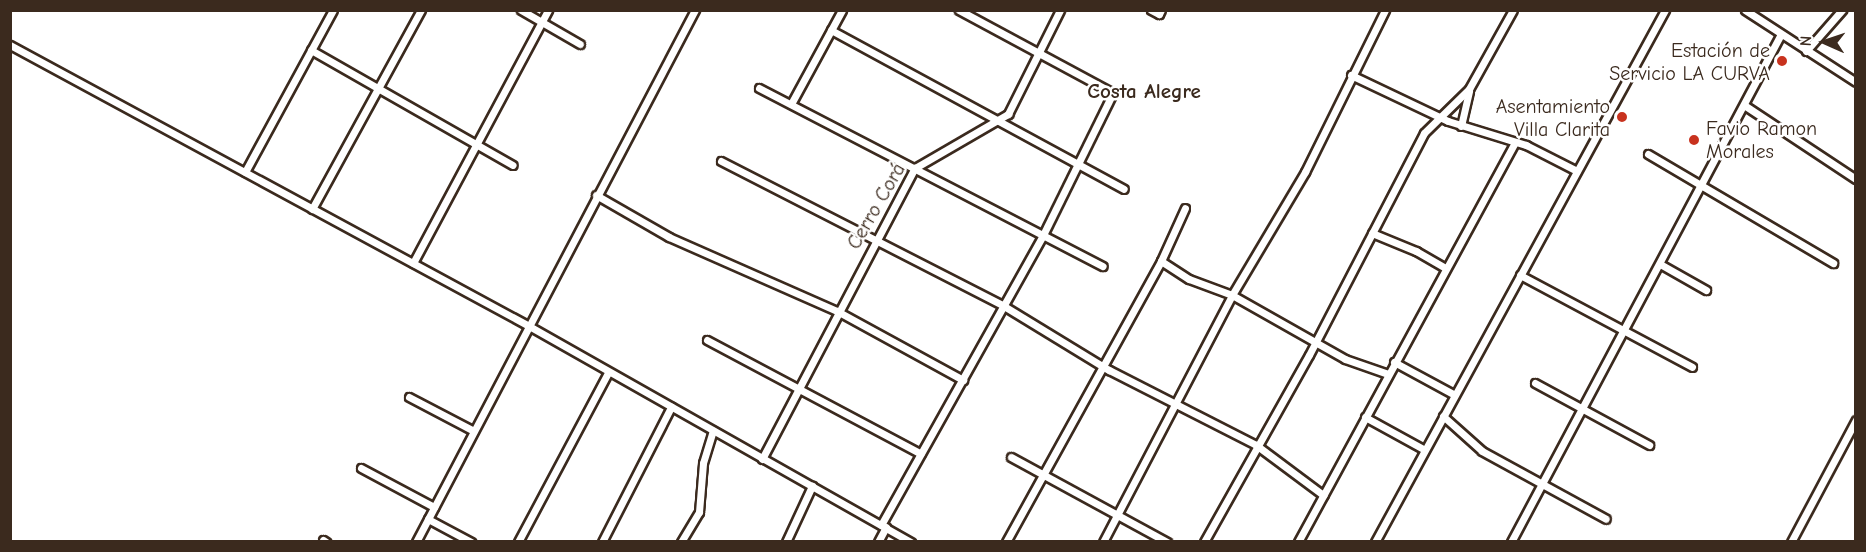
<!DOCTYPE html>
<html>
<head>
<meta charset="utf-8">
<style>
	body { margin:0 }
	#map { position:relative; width:1866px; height:552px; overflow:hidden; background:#fff; font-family:"Comic Neue",sans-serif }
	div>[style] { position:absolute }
	.roads { filter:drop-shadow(2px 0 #3b2a1e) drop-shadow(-2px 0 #3b2a1e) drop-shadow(0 2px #3b2a1e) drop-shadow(0 -2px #3b2a1e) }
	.street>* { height:7px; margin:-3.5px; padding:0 3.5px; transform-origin:3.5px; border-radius:3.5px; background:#fff }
	.dots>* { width:16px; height:16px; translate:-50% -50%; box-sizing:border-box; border:3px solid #fff; border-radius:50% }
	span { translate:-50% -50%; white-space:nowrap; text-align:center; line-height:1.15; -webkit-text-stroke:5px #fff; paint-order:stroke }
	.poi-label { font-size:20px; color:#3b2a1e }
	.right { translate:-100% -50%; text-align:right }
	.left { translate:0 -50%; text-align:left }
	.street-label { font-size:20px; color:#3b2a1e }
	.neighbourhood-label { font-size:21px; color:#3b2a1e; font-weight:700 }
	.frame { position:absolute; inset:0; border:12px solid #3b2a1e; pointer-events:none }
	.north { position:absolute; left:1794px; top:12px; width:60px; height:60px; -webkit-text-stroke:4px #fff; paint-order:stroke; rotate:273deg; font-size:16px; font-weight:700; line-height:24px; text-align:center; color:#3b2a1e }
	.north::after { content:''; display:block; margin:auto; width:21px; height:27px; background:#3b2a1e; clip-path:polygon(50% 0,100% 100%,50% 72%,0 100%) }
</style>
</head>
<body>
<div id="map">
	<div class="roads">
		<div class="street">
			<i style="left:521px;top:10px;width:68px;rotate:30deg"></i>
			<i style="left:1151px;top:10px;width:9px;rotate:27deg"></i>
			<i style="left:1159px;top:14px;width:4px;rotate:-63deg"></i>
			<i style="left:1745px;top:10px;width:132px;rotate:33deg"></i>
			<i style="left:831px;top:30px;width:333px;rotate:28.5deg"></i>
			<i style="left:10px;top:45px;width:590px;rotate:28.43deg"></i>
			<i style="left:529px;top:326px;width:439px;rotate:29.5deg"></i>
			<i style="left:311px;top:50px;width:232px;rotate:29.7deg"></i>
			<i style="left:1806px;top:51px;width:55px;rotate:-48.7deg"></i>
			<i style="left:1351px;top:75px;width:107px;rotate:25.4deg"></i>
			<i style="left:1448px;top:121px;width:82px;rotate:17.1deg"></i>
			<i style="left:1526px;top:145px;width:57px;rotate:27deg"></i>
			<i style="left:759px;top:88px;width:387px;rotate:27.4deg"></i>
			<i style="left:791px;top:104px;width:107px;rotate:-61.5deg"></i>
			<i style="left:1744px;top:105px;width:134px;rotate:33.5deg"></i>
			<i style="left:1461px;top:126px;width:36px;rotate:-77deg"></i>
			<i style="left:1648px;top:154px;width:215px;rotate:30.5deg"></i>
			<i style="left:721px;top:161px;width:318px;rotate:27.1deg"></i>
			<i style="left:1004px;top:306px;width:123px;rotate:31.4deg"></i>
			<i style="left:1109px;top:370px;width:165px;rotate:27deg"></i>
			<i style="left:1256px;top:445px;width:84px;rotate:36.7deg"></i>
			<i style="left:245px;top:172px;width:184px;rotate:-61.5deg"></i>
			<i style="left:596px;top:195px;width:84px;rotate:29.9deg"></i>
			<i style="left:669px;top:237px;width:184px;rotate:23.8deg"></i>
			<i style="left:837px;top:311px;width:144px;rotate:28.7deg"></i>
			<i style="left:312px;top:209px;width:227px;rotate:-61.3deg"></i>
			<i style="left:1372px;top:233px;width:48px;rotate:22.2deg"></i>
			<i style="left:1416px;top:251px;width:34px;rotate:30deg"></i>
			<i style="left:1161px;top:261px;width:33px;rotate:33deg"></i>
			<i style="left:1189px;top:279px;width:46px;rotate:20.4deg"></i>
			<i style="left:1232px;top:295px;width:130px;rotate:29.5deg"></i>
			<i style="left:1345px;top:359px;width:46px;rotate:19.2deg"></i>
			<i style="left:413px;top:263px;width:287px;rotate:-61.9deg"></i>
			<i style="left:1660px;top:264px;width:53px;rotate:29.5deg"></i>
			<i style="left:1520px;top:275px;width:195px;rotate:28.1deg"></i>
			<i style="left:707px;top:340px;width:242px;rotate:28deg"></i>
			<i style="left:1394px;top:362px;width:69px;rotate:28.4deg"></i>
			<i style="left:1535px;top:383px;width:130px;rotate:28.5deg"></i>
			<i style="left:409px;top:397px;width:73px;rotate:27.6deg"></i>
			<i style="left:1443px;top:416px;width:52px;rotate:41.9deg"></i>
			<i style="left:1482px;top:451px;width:141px;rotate:28.7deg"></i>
			<i style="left:1365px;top:417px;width:68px;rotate:28.8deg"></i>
			<i style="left:1011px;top:457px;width:178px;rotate:28.6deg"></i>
			<i style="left:762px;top:459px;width:329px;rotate:-62.3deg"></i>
			<i style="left:915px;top:168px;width:108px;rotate:-30.1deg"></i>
			<i style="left:1008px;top:114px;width:116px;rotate:-63.4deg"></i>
			<i style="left:361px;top:468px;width:83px;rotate:28.1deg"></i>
			<i style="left:428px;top:519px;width:49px;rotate:28.1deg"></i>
			<i style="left:881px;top:525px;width:332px;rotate:-60.8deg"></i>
			<i style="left:1043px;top:235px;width:158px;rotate:-63.8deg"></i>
			<i style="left:1113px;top:93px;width:175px;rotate:-151.7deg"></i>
			<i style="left:323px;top:540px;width:4px;rotate:34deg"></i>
			<i style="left:416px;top:542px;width:601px;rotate:-62.33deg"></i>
			<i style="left:518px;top:542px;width:191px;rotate:-62deg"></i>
			<i style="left:602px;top:542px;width:152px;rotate:-62.9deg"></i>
			<i style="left:681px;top:542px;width:35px;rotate:-59deg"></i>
			<i style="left:699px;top:512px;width:49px;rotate:-85.3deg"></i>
			<i style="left:703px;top:463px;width:34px;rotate:-73deg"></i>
			<i style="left:786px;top:542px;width:62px;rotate:-65.1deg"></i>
			<i style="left:878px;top:542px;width:17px;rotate:-62deg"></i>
			<i style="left:1006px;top:542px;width:321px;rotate:-61.1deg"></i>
			<i style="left:1161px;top:261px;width:58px;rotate:-65.6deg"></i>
			<i style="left:1103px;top:542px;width:279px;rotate:-62.4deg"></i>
			<i style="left:1232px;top:295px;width:143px;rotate:-59.3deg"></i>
			<i style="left:1305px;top:172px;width:181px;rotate:-63.7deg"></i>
			<i style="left:1204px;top:542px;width:214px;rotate:-60.7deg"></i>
			<i style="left:1309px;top:355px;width:250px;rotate:-62.6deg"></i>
			<i style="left:1424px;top:133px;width:63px;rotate:-44.4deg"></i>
			<i style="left:1469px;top:89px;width:90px;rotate:-60.9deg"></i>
			<i style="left:1298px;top:542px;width:453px;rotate:-61.5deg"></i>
			<i style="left:1375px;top:542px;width:606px;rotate:-61.4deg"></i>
			<i style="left:1511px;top:542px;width:575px;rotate:-62.01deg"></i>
			<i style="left:1791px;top:542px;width:138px;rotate:-62deg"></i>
		</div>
	</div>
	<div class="dots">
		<i style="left:1782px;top:61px;background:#c8321e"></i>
		<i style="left:1622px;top:117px;background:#c8321e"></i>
		<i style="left:1694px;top:140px;background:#c8321e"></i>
	</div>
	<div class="poi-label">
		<span class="right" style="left:1770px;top:62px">Estación de<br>Servicio LA CURVA</span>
		<span class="right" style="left:1610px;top:118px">Asentamiento<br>Villa Clarita</span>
		<span class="left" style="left:1706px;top:140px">Favio Ramon<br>Morales</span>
	</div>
	<div class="street-label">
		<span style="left:876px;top:206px;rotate:-60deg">Cerro Corá</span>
	</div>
	<div class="neighbourhood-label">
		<span style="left:1144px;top:91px">Costa Alegre</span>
	</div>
	<div class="frame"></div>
	<div class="north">N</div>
</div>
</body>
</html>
